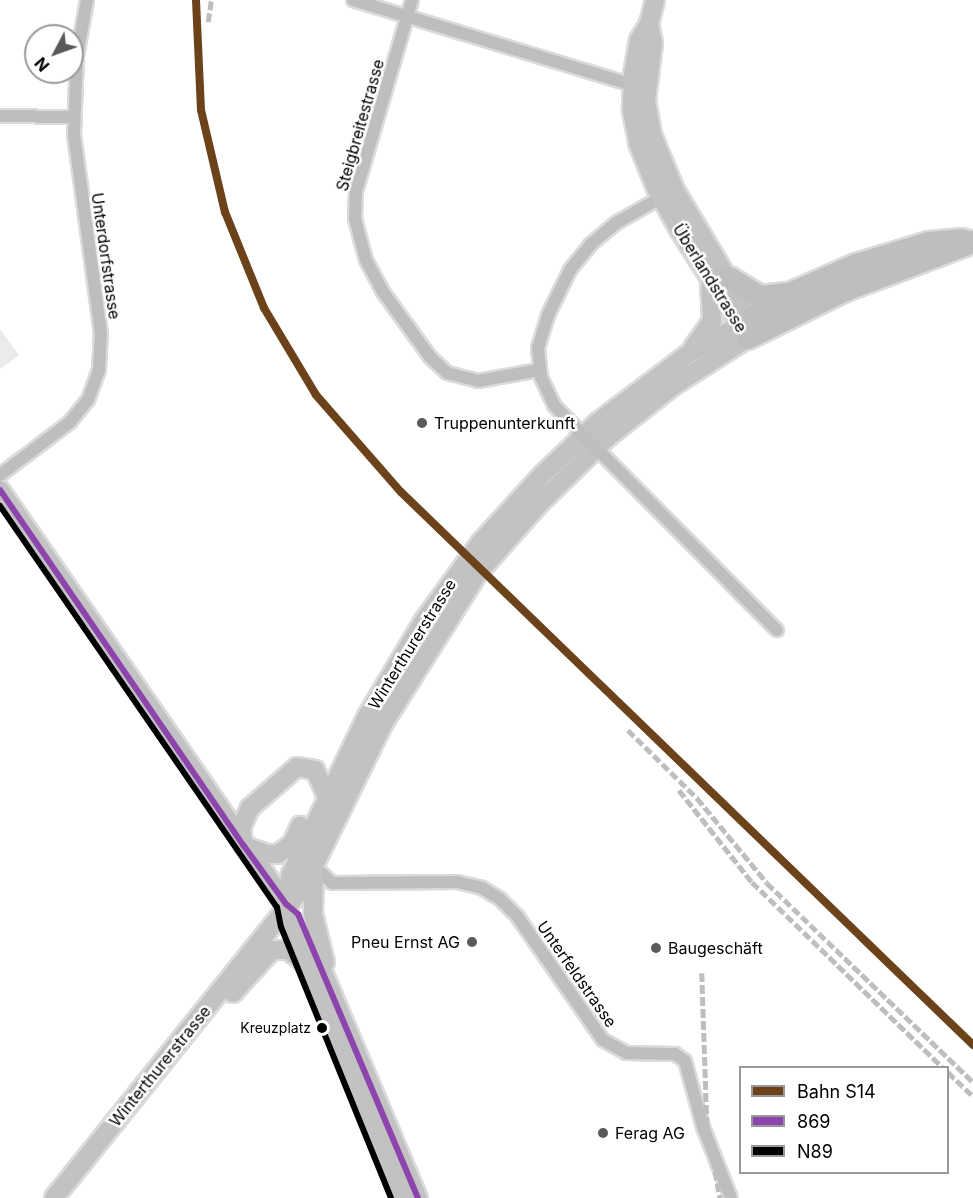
<!DOCTYPE html>
<html>
<head>
<meta charset="utf-8">
<style>
	body { margin:0 }
	#map { position:relative; width:973px; height:1198px; overflow:hidden; background:#fff; font-family:Inter,sans-serif }
	div>[style] { position:absolute }
	.green>* { inset:0; background:#ebebeb }
	.roads { filter:drop-shadow(2px 0 #dbdbdb) drop-shadow(-2px 0 #dbdbdb) drop-shadow(0 2px #dbdbdb) drop-shadow(0 -2px #dbdbdb) }
	.street>* { height:12px; margin:-6px; padding:0 6px; transform-origin:6px; border-radius:6px; background:#bebebe }
	.secondary>* { height:18px; margin:-9px; padding:0 9px; transform-origin:9px; border-radius:9px; background:#c2c2c2 }
	.highway>* { height:22px; margin:-11px; padding:0 11px; transform-origin:11px; border-radius:11px; background:#bebebe }
	.rail>* { height:4.5px; margin-top:-2.25px; transform-origin:0; background:repeating-linear-gradient(90deg,#bebebe 0 9px,transparent 0 12px) }
	.street-bridge>* { height:12px; margin:-6px; padding:0 6px; transform-origin:6px; border-radius:6px; background:#bebebe }
	.bus-1>* { height:6px; margin:-3px; padding:0 3px; transform-origin:3px; border-radius:3px; background:#8e44ad }
	.bus-2>* { height:6px; margin:-3px; padding:0 3px; transform-origin:3px; border-radius:3px; background:#000 }
	.rail-1>* { height:8px; margin:-4px; padding:0 4px; transform-origin:4px; border-radius:4px; background:#6c421b }
	.dots>* { width:16px; height:16px; translate:-50% -50%; box-sizing:border-box; border:3px solid #fff; border-radius:50% }
	span { translate:-50% -50%; white-space:nowrap; text-align:center; line-height:1.15; -webkit-text-stroke:5px #fff; paint-order:stroke }
	.bus-label { font-size:14px; color:#000 }
	.right { translate:-100% -50%; text-align:right }
	.street-label { font-size:16px; color:#000 }
	.poi-label { font-size:16px; color:#000 }
	.left { translate:0 -50%; text-align:left }
	.legend { position:absolute; left:739px; top:1066px; width:210px; height:108px; box-sizing:border-box; background:#fff; border:2px solid #999; margin:0; padding:8px 10px; list-style:none; font-size:18px; color:#000 }
	.legend li { display:flex; align-items:center; gap:12px; height:30px }
	.legend b { width:30px; border:2px solid #999 }
	.north { position:absolute; left:24px; top:24px; width:60px; height:60px; box-sizing:border-box; background:#fff; border:2px solid #999; border-radius:50%; rotate:229deg; font-size:16px; font-weight:700; line-height:24px; text-align:center; color:#000 }
	.north::after { content:''; display:block; margin:auto; width:21px; height:27px; background:#595959; clip-path:polygon(50% 0,100% 100%,50% 72%,0 100%) }
</style>
</head>
<body>
<div id="map">
	<div class="green">
		<i style="clip-path:polygon(0 329px,19px 355px,0 369px)"></i>
	</div>
	<div class="roads">
		<div class="street">
			<i style="left:353px;top:0;width:293px;rotate:16.9deg"></i>
			<i style="left:412px;top:0;width:199px;rotate:106.3deg"></i>
			<i style="left:356px;top:191px;width:28px;rotate:92deg"></i>
			<i style="left:355px;top:219px;width:42px;rotate:75deg"></i>
			<i style="left:366px;top:260px;width:36px;rotate:62deg"></i>
			<i style="left:383px;top:292px;width:80px;rotate:54.1deg"></i>
			<i style="left:430px;top:357px;width:23px;rotate:43deg"></i>
			<i style="left:447px;top:373px;width:32px;rotate:14deg"></i>
			<i style="left:478px;top:381px;width:62px;rotate:-10.2deg"></i>
			<i style="left:0;top:116px;width:74px;rotate:0.8deg"></i>
			<i style="left:576px;top:428px;width:32px;rotate:-134deg"></i>
			<i style="left:554px;top:405px;width:31px;rotate:-115deg"></i>
			<i style="left:541px;top:377px;width:29px;rotate:-96deg"></i>
			<i style="left:538px;top:348px;width:34px;rotate:-73deg"></i>
			<i style="left:548px;top:315px;width:50px;rotate:-63.9deg"></i>
			<i style="left:570px;top:270px;width:33px;rotate:-51deg"></i>
			<i style="left:591px;top:244px;width:33px;rotate:-40deg"></i>
			<i style="left:616px;top:223px;width:59px;rotate:-29.6deg"></i>
			<i style="left:605px;top:457px;width:244px;rotate:45.2deg"></i>
			<i style="left:0;top:475px;width:88px;rotate:-37.1deg"></i>
			<i style="left:70px;top:422px;width:28px;rotate:-51deg"></i>
			<i style="left:88px;top:400px;width:32px;rotate:-70deg"></i>
			<i style="left:99px;top:370px;width:36px;rotate:-87deg"></i>
			<i style="left:101px;top:334px;width:202px;rotate:-97.7deg"></i>
			<i style="left:74px;top:134px;width:78px;rotate:-87.8deg"></i>
			<i style="left:77px;top:56px;width:57px;rotate:-79.9deg"></i>
			<i style="left:315px;top:867px;width:23px;rotate:43deg"></i>
			<i style="left:332px;top:883px;width:125px;rotate:-0.5deg"></i>
			<i style="left:457px;top:882px;width:26px;rotate:13deg"></i>
			<i style="left:482px;top:888px;width:21px;rotate:31deg"></i>
			<i style="left:500px;top:899px;width:24px;rotate:45deg"></i>
			<i style="left:517px;top:916px;width:151px;rotate:55.3deg"></i>
			<i style="left:603px;top:1040px;width:26px;rotate:29deg"></i>
			<i style="left:626px;top:1053px;width:49px;rotate:1.2deg"></i>
			<i style="left:675px;top:1054px;width:12px;rotate:35deg"></i>
			<i style="left:685px;top:1061px;width:68px;rotate:74.7deg"></i>
			<i style="left:703px;top:1127px;width:76px;rotate:68.5deg"></i>
		</div>
		<div class="secondary">
			<i style="left:655px;top:0;width:25px;rotate:104deg"></i>
			<i style="left:649px;top:24px;width:19px;rotate:122deg"></i>
			<i style="left:639px;top:40px;width:36px;rotate:100deg"></i>
			<i style="left:633px;top:75px;width:36px;rotate:92deg"></i>
			<i style="left:632px;top:111px;width:33px;rotate:79deg"></i>
			<i style="left:638px;top:143px;width:48px;rotate:68.2deg"></i>
			<i style="left:656px;top:188px;width:49px;rotate:60.8deg"></i>
			<i style="left:680px;top:231px;width:125px;rotate:57.5deg"></i>
			<i style="left:649px;top:24px;width:19px;rotate:78deg"></i>
			<i style="left:653px;top:43px;width:57px;rotate:97deg"></i>
			<i style="left:646px;top:100px;width:36px;rotate:80deg"></i>
			<i style="left:652px;top:135px;width:60px;rotate:67.3deg"></i>
			<i style="left:675px;top:190px;width:127px;rotate:59.2deg"></i>
			<i style="left:740px;top:299px;width:34px;rotate:75deg"></i>
			<i style="left:693px;top:348px;width:33px;rotate:-55deg"></i>
			<i style="left:712px;top:321px;width:35px;rotate:-93deg"></i>
			<i style="left:0;top:490px;width:505px;rotate:55.33deg"></i>
			<i style="left:243px;top:844px;width:16px;rotate:-97deg"></i>
			<i style="left:241px;top:828px;width:22px;rotate:-66deg"></i>
			<i style="left:250px;top:808px;width:62px;rotate:-41.1deg"></i>
			<i style="left:297px;top:767px;width:18px;rotate:9deg"></i>
			<i style="left:315px;top:770px;width:27px;rotate:66deg"></i>
			<i style="left:244px;top:846px;width:24px;rotate:19deg"></i>
			<i style="left:267px;top:854px;width:11px"></i>
			<i style="left:278px;top:854px;width:17px;rotate:-36deg"></i>
			<i style="left:292px;top:844px;width:20px;rotate:-66deg"></i>
			<i style="left:314px;top:872px;width:42px;rotate:91.4deg"></i>
			<i style="left:313px;top:914px;width:50px;rotate:76.2deg"></i>
			<i style="left:314px;top:951px;width:268px;rotate:67.2deg"></i>
			<i style="left:233px;top:993px;width:58px;rotate:-47.8deg"></i>
			<i style="left:272px;top:950px;width:16px"></i>
			<i style="left:288px;top:950px;width:20px;rotate:37deg"></i>
			<i style="left:54px;top:1198px;width:400px;rotate:-51.3deg"></i>
			<i style="left:304px;top:886px;width:180px;rotate:-64deg"></i>
			<i style="left:383px;top:724px;width:178px;rotate:-57.8deg"></i>
			<i style="left:478px;top:573px;width:92px;rotate:-48.5deg"></i>
			<i style="left:539px;top:504px;width:96px;rotate:-44.2deg"></i>
			<i style="left:608px;top:437px;width:83px;rotate:-38.1deg"></i>
			<i style="left:673px;top:386px;width:89px;rotate:-32.6deg"></i>
			<i style="left:401px;top:1198px;width:296px;rotate:-112.2deg"></i>
			<i style="left:289px;top:924px;width:28px;rotate:-96deg"></i>
			<i style="left:286px;top:896px;width:23px;rotate:-77deg"></i>
			<i style="left:291px;top:874px;width:175px;rotate:-64.3deg"></i>
			<i style="left:367px;top:716px;width:109px;rotate:-59.2deg"></i>
			<i style="left:423px;top:622px;width:99px;rotate:-54.1deg"></i>
			<i style="left:481px;top:542px;width:91px;rotate:-47.7deg"></i>
			<i style="left:542px;top:475px;width:76px;rotate:-43.4deg"></i>
			<i style="left:597px;top:423px;width:113px;rotate:-37.1deg"></i>
			<i style="left:687px;top:355px;width:69px;rotate:-29.5deg"></i>
		</div>
		<div class="highway">
			<i style="left:729px;top:278px;width:37px;rotate:31deg"></i>
			<i style="left:761px;top:297px;width:26px;rotate:-7deg"></i>
			<i style="left:747px;top:321px;width:55px;rotate:-31.7deg"></i>
			<i style="left:794px;top:292px;width:68px;rotate:-23.5deg"></i>
			<i style="left:856px;top:265px;width:76px;rotate:-16.8deg"></i>
			<i style="left:929px;top:243px;width:34px;rotate:-5deg"></i>
			<i style="left:748px;top:338px;width:106px;rotate:-26.3deg"></i>
			<i style="left:843px;top:291px;width:139px;rotate:-20.7deg"></i>
		</div>
	</div>
	<div class="rail">
		<i style="left:208px;top:22px;width:22px;rotate:-82deg"></i>
		<i style="left:628px;top:730px;width:97px;rotate:44.6deg"></i>
		<i style="left:697px;top:798px;width:110px;rotate:50.5deg"></i>
		<i style="left:767px;top:883px;width:286px;rotate:44deg"></i>
		<i style="left:679px;top:790px;width:117px;rotate:51.6deg"></i>
		<i style="left:752px;top:882px;width:267px;rotate:44.2deg"></i>
		<i style="left:702px;top:973px;width:151px;rotate:88.1deg"></i>
		<i style="left:707px;top:1124px;width:75px;rotate:80deg"></i>
		<i style="left:948px;top:1072px;width:35px;rotate:44deg"></i>
	</div>
	<div class="street-bridge">
		<i style="left:576px;top:428px;width:41px;rotate:45deg"></i>
	</div>
	<div class="bus-1">
		<i style="left:0;top:490px;width:432px;rotate:55.6deg"></i>
		<i style="left:244px;top:846px;width:72px;rotate:54.1deg"></i>
		<i style="left:286px;top:904px;width:16px;rotate:40deg"></i>
		<i style="left:298px;top:914px;width:308px;rotate:67.1deg"></i>
	</div>
	<div class="bus-2">
		<i style="left:0;top:506px;width:487px;rotate:55.4deg"></i>
		<i style="left:277px;top:907px;width:20px;rotate:79deg"></i>
		<i style="left:281px;top:927px;width:292px;rotate:67.9deg"></i>
	</div>
	<div class="rail-1">
		<i style="left:196px;top:0;width:110px;rotate:87.4deg"></i>
		<i style="left:201px;top:110px;width:105px;rotate:76.8deg"></i>
		<i style="left:225px;top:212px;width:104px;rotate:67.9deg"></i>
		<i style="left:264px;top:308px;width:101px;rotate:59.1deg"></i>
		<i style="left:316px;top:395px;width:129px;rotate:48.8deg"></i>
		<i style="left:401px;top:492px;width:796px;rotate:44.03deg"></i>
	</div>
	<div class="dots">
		<i style="left:422px;top:423px;background:#595959"></i>
		<i style="left:472px;top:942px;background:#595959"></i>
		<i style="left:656px;top:948px;background:#595959"></i>
		<i style="left:322px;top:1028px;background:#000"></i>
		<i style="left:603px;top:1133px;background:#595959"></i>
	</div>
	<div class="bus-label">
		<span class="right" style="left:311px;top:1028px">Kreuzplatz</span>
	</div>
	<div class="street-label">
		<span style="left:360px;top:125px;rotate:-74deg">Steigbreitestrasse</span>
		<span style="left:106px;top:256px;rotate:82deg">Unterdorfstrasse</span>
		<span style="left:710px;top:278px;rotate:58deg">Überlandstrasse</span>
		<span style="left:412px;top:644px;rotate:-58deg">Winterthurerstrasse</span>
		<span style="left:577px;top:974px;rotate:55deg">Unterfeldstrasse</span>
		<span style="left:160px;top:1066px;rotate:-51deg">Winterthurerstrasse</span>
	</div>
	<div class="poi-label">
		<span class="left" style="left:434px;top:423px">Truppenunterkunft</span>
		<span class="right" style="left:460px;top:942px">Pneu Ernst AG</span>
		<span class="left" style="left:668px;top:948px">Baugeschäft</span>
		<span class="left" style="left:615px;top:1133px">Ferag AG</span>
	</div>
	<ul class="legend">
	<li><b style="height:8px;background:#6c421b"></b>Bahn S14</li>
	<li><b style="height:8px;background:#8e44ad"></b>869</li>
	<li><b style="height:8px;background:#000"></b>N89</li>
	</ul>
	<div class="north">N</div>
</div>
</body>
</html>
